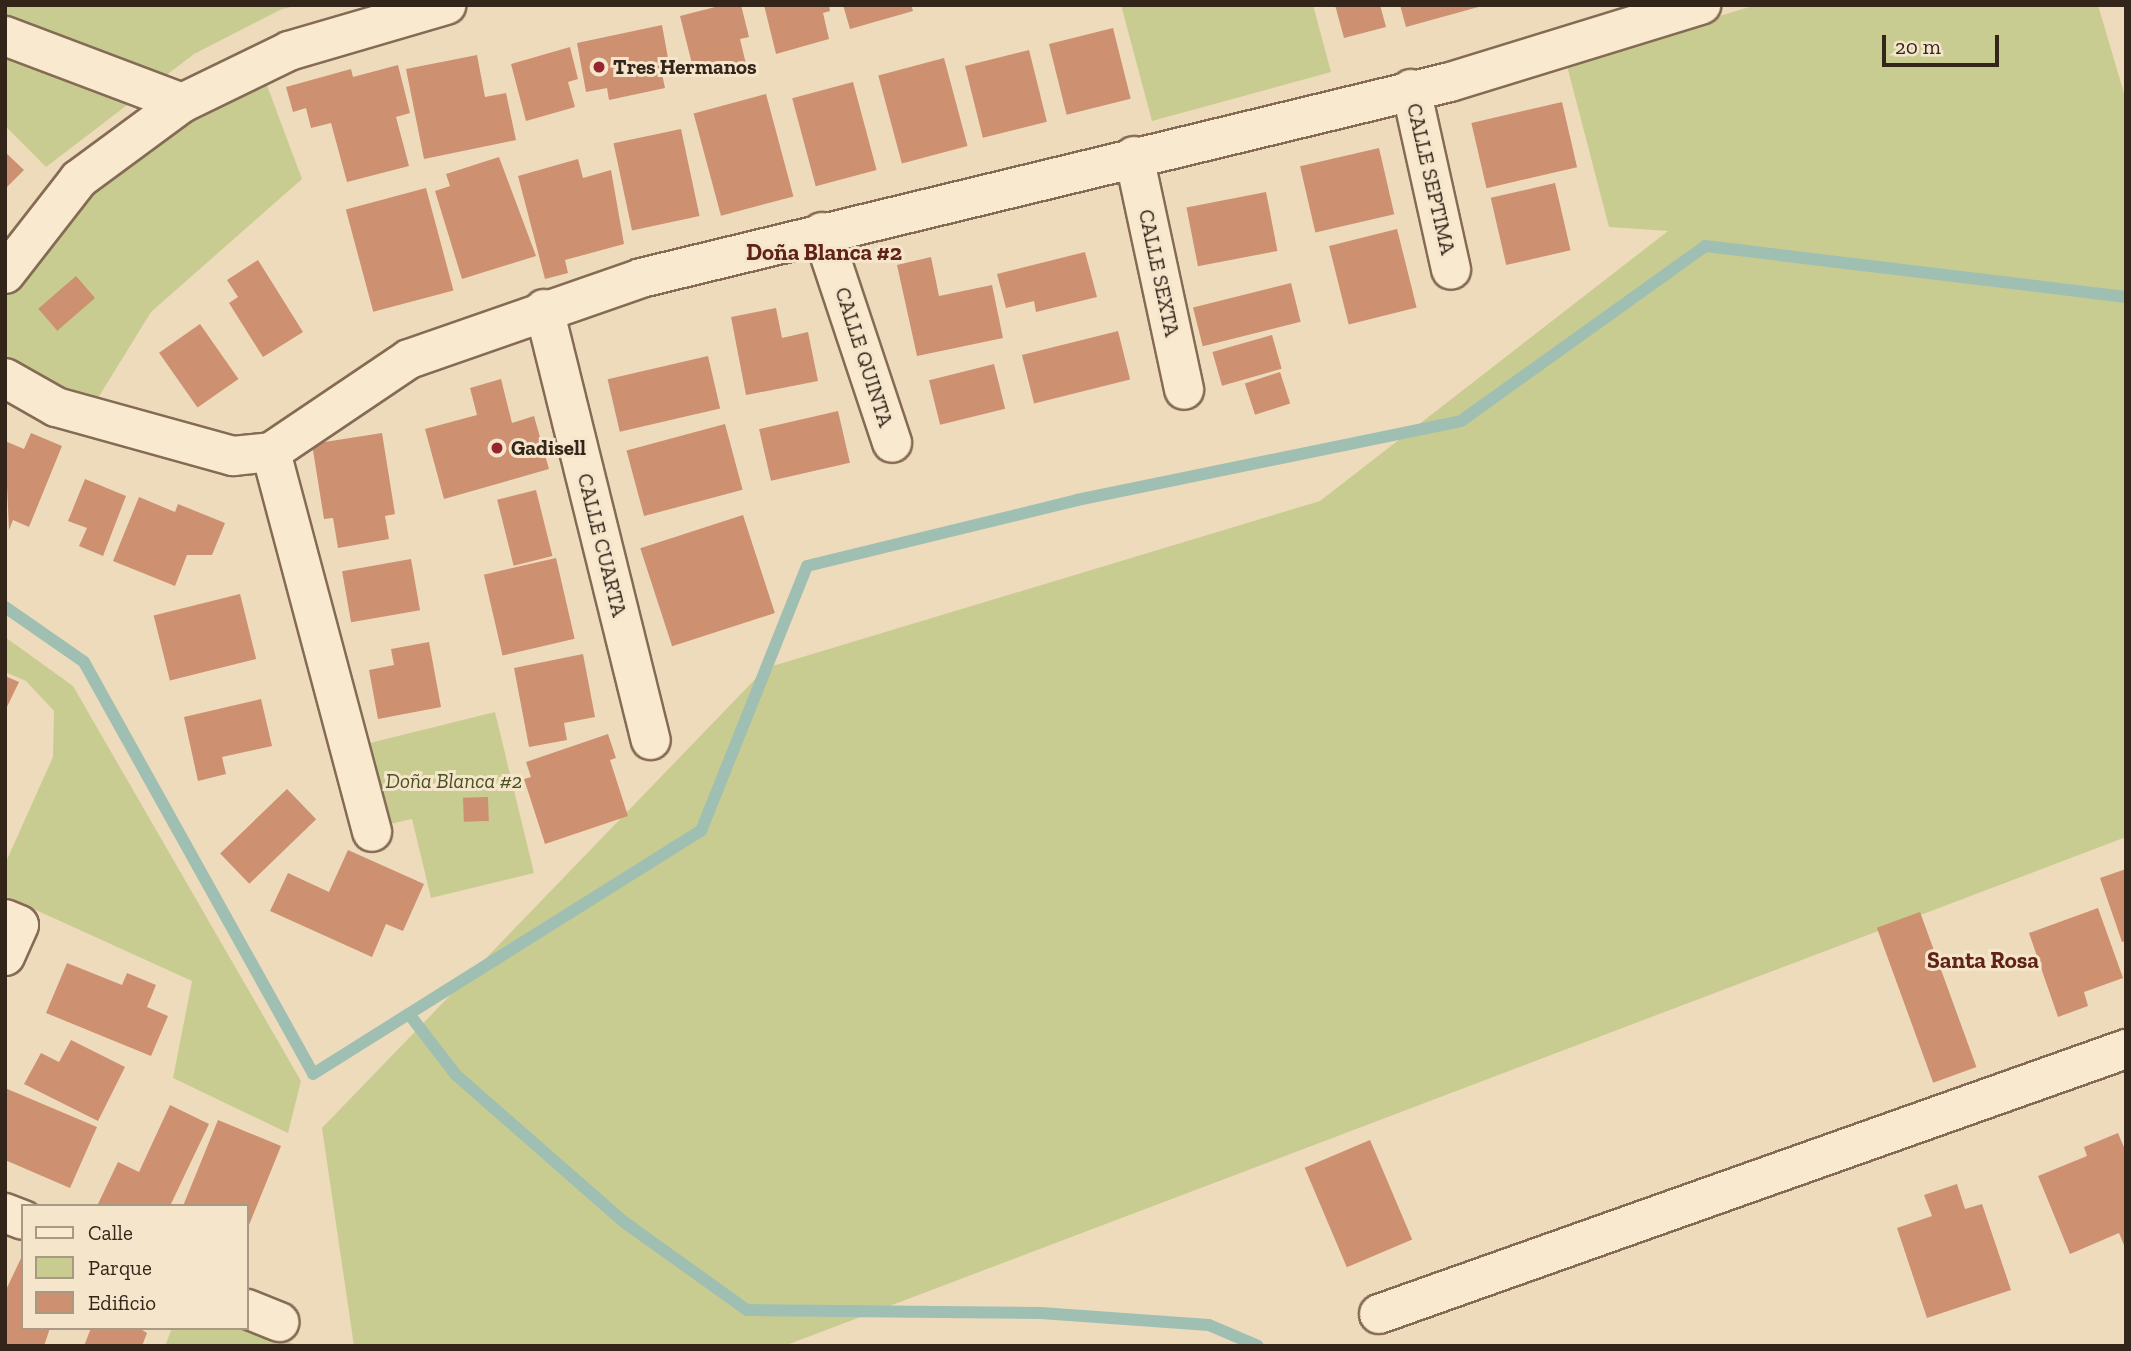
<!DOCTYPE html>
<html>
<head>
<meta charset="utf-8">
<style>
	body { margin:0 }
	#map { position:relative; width:2131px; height:1351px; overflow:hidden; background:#eedbbc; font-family:"Zilla Slab",serif }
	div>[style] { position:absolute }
	.green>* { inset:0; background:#c9cc90 }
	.stream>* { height:12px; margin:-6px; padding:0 6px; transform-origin:6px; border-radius:6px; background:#a0bfb3 }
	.building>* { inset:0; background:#cd9071; transform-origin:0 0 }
	.roads { filter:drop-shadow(2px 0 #856b55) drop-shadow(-2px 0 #856b55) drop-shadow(0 2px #856b55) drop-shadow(0 -2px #856b55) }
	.minor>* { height:38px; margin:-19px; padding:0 19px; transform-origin:19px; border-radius:19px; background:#f9e9cf }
	.dots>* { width:19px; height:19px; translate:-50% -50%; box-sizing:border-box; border:4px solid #f5e6cb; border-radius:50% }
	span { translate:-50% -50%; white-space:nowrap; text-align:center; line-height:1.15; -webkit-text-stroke:6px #f5e6cb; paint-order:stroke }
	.poi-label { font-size:21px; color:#34251b; font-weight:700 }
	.left { translate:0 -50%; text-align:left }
	.street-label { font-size:21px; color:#34251b }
	.park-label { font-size:21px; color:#495121; font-style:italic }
	.neighbourhood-label { font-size:23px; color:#612319; font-weight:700 }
	.frame { position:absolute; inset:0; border:7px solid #34251b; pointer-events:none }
	.legend { position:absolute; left:21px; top:1204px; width:228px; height:126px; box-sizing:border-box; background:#f5e6cb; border:2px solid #a89985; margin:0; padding:9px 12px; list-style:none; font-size:21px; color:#34251b }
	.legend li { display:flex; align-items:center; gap:14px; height:35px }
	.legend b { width:35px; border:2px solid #a89985 }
	.scale { position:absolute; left:1882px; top:35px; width:117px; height:32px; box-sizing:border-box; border:4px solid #34251b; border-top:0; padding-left:9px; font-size:21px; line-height:24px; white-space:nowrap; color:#34251b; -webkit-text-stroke:5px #f5e6cb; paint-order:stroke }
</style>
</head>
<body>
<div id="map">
	<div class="green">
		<i style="clip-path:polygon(5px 5px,301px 5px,282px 9px,194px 54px,46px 167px,5px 126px)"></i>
		<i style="clip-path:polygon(1121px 5px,1313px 5px,1331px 72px,1152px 121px)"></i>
		<i style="clip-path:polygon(1756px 5px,2098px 5px,2126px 100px,2126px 837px,784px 1346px,354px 1346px,322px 1128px,766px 668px,1320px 501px,1668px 231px,1609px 227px,1566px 62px)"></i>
		<i style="clip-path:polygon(262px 72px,302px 179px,151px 312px,98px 398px,27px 381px,5px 366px,5px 285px,85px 186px)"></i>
		<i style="clip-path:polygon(5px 637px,73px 686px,301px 1081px,288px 1133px,173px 1078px,192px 981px,5px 896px,5px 864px,53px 757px,54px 711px,26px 681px,5px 672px)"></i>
		<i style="clip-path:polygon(495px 712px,534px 873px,431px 898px,412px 819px,390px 824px,370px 743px)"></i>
		<i style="clip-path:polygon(172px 1328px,247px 1328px,300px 1346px,165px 1346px)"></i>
	</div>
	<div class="stream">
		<i style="left:5px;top:607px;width:96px;rotate:34.8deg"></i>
		<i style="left:84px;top:662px;width:471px;rotate:60.9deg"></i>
		<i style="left:313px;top:1074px;width:458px;rotate:-32.1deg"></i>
		<i style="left:701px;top:831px;width:285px;rotate:-68.2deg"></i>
		<i style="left:807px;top:566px;width:278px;rotate:-13.7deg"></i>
		<i style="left:1077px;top:500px;width:392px;rotate:-11.6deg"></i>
		<i style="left:1461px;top:421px;width:300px;rotate:-35.6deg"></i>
		<i style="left:1705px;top:246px;width:424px;rotate:6.9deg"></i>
		<i style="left:409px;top:1014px;width:77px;rotate:52.4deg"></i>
		<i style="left:456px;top:1075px;width:223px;rotate:41.2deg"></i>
		<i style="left:624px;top:1222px;width:151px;rotate:35.6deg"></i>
		<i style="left:747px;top:1310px;width:294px;rotate:0.6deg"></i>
		<i style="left:1041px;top:1313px;width:168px;rotate:4.1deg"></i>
		<i style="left:1209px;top:1325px;width:53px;rotate:23.2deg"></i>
	</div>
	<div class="building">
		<i style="clip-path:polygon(723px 5px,741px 5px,749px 37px,740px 39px,746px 64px,695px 76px,680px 16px)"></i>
		<i style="clip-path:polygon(764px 5px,829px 5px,830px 11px,823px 13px,829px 39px,776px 54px)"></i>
		<i style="clip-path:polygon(843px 5px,911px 5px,913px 11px,850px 29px)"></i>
		<i style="clip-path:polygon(1335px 5px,1380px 5px,1386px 27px,1344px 38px)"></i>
		<i style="clip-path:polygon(1400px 5px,1482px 5px,1482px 6px,1406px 27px)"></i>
		<i style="clip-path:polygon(662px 25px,668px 58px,659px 60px,665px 88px,609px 100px,607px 88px,586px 92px,577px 43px)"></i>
		<i style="left:1113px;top:28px;width:73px;height:66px;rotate:76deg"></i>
		<i style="clip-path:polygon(570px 47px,578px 79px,568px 82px,575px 107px,526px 121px,511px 64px)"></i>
		<i style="left:1029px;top:50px;width:74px;height:66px;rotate:76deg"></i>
		<i style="clip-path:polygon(477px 55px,485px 97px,506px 93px,516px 140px,424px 159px,406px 69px)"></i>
		<i style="left:944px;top:58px;width:91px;height:68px;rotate:75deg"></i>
		<i style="clip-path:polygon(398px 65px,410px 113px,396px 117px,409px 166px,347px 182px,331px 123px,311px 128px,306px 108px,293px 112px,286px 87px,351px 69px,353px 77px)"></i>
		<i style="left:853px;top:82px;width:91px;height:63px;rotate:75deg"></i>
		<i style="left:766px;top:94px;width:106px;height:75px;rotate:75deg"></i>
		<i style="left:1562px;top:102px;width:67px;height:93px;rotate:77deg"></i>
		<i style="left:681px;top:129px;width:89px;height:69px;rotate:78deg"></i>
		<i style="left:1379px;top:148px;width:68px;height:81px;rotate:77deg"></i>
		<i style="clip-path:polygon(5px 152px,24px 170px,5px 189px)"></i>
		<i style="clip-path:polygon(499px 157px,536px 256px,462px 279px,435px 191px,450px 186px,446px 174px)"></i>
		<i style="clip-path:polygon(578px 159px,583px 178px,611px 170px,624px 244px,565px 260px,568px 273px,545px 279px,518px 176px)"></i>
		<i style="left:1555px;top:183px;width:69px;height:66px;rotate:77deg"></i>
		<i style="left:426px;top:188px;width:106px;height:83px;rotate:75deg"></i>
		<i style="left:1266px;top:192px;width:60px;height:81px;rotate:79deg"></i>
		<i style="left:1397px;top:229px;width:81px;height:70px;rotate:76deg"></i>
		<i style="clip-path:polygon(1085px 252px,1097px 297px,1036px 312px,1034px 301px,1006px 308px,997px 274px)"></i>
		<i style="clip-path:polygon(931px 257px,939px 296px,992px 285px,1003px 338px,917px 356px,897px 265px)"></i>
		<i style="clip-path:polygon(258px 260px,303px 332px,263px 357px,229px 303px,238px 297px,227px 280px)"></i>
		<i style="left:76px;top:276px;width:29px;height:50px;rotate:49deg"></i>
		<i style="left:1291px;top:283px;width:40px;height:101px;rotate:76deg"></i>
		<i style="clip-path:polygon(776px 308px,782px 338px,808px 332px,818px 381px,746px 395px,731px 317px)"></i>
		<i style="left:200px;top:324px;width:67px;height:50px;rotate:55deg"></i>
		<i style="left:1118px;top:331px;width:50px;height:99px;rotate:76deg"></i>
		<i style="left:1272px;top:335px;width:35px;height:62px;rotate:74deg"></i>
		<i style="left:708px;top:356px;width:54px;height:103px;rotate:77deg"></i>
		<i style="left:994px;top:364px;width:46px;height:67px;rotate:76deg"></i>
		<i style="left:1280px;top:372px;width:33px;height:37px;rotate:72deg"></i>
		<i style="clip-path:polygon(501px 379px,512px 423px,534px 416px,549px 469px,444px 499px,425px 429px,477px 415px,470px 388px)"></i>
		<i style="left:838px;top:411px;width:53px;height:81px;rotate:77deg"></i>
		<i style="left:725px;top:424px;width:68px;height:102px;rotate:75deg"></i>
		<i style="clip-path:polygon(31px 433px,62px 446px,29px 527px,13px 520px,9px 530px,5px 441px,24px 449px)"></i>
		<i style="clip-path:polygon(382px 433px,395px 514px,385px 516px,389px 539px,338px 548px,333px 518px,324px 519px,312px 444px)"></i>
		<i style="clip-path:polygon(85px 479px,126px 496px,103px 556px,79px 546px,87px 528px,68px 521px)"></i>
		<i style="left:536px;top:490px;width:68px;height:40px;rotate:76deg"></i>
		<i style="clip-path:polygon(139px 497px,175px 512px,178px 504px,225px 523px,212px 555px,187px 555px,175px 586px,113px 561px)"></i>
		<i style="left:743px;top:515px;width:103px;height:108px;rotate:72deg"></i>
		<i style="left:556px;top:558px;width:83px;height:74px;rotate:77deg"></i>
		<i style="left:411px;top:559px;width:52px;height:70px;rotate:80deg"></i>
		<i style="left:240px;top:594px;width:67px;height:89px;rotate:76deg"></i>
		<i style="clip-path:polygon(429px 642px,441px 707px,378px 719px,369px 670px,394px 665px,391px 649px)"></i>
		<i style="clip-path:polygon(583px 654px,595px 717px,564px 723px,567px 740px,529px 747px,514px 668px)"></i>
		<i style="clip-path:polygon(5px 676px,19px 682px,5px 711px)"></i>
		<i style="clip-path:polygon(261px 699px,272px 746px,222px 757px,226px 774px,198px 781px,184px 717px)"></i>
		<i style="clip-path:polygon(608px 734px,616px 758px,610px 760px,628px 816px,545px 844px,524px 779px,531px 777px,526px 762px)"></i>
		<i style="left:287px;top:789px;width:42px;height:93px;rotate:46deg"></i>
		<i style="left:488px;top:797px;width:24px;height:25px;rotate:88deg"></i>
		<i style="clip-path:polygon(348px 850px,424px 884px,403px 931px,386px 924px,372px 957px,270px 911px,288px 873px,329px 892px)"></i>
		<i style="clip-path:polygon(2126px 869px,2126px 941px,2122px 942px,2100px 878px)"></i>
		<i style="clip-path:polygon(2098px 908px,2123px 978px,2084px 992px,2088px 1006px,2058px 1017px,2029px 933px)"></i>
		<i style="left:1920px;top:912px;width:165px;height:46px;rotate:70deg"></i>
		<i style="clip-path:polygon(67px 963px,122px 985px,127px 973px,156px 985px,147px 1007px,168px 1016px,151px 1056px,46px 1013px)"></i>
		<i style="clip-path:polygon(71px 1040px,125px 1067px,98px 1121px,24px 1084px,41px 1053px,59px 1062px)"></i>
		<i style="clip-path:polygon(5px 1088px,97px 1127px,70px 1188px,5px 1160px)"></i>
		<i style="clip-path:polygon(170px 1105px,209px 1124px,170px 1206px,97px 1206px,118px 1162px,139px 1172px)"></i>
		<i style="clip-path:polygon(218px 1120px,281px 1146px,247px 1230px,247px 1206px,183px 1206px)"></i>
		<i style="clip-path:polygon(2118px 1133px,2126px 1152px,2126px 1250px,2119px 1233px,2070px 1254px,2038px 1176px,2087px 1156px,2084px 1147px)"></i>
		<i style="left:1370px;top:1140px;width:108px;height:71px;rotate:67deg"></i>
		<i style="clip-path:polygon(1957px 1184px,1965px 1209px,1982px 1204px,2011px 1290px,1927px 1318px,1897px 1228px,1932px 1216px,1924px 1195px)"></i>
		<i style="clip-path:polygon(23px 1254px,23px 1328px,50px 1328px,44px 1346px,5px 1346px,5px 1292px)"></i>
		<i style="clip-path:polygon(91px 1328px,139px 1328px,147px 1333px,142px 1346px,84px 1346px)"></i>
	</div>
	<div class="roads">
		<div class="minor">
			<i style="left:5px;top:36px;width:189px;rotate:20.7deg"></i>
			<i style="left:1411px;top:89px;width:185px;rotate:77.5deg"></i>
			<i style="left:1134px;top:156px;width:239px;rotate:77.9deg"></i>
			<i style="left:822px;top:232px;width:222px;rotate:71.6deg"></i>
			<i style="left:5px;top:274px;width:120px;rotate:-52.1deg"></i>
			<i style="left:79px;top:179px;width:128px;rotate:-36.4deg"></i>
			<i style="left:182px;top:103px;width:119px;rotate:-25.9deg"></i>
			<i style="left:289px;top:51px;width:164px;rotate:-16.3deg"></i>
			<i style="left:544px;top:309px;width:444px;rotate:76.1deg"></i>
			<i style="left:5px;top:378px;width:59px;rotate:29.6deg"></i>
			<i style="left:56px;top:407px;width:184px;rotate:15.5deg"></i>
			<i style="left:233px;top:456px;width:38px;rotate:-6deg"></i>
			<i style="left:271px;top:452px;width:166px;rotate:-34deg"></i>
			<i style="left:409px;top:359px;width:246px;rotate:-19.2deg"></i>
			<i style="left:641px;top:278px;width:832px;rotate:-13.62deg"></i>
			<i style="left:1450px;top:82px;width:263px;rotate:-17.1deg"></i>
			<i style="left:271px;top:452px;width:393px;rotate:75.1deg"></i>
			<i style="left:5px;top:919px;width:15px;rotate:23deg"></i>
			<i style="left:19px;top:925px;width:34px;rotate:114deg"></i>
			<i style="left:5px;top:1213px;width:19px;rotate:21deg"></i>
			<i style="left:247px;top:1309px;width:35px;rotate:22deg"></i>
			<i style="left:1379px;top:1314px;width:793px;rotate:-19.53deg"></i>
		</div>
	</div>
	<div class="dots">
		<i style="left:599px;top:67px;background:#95252e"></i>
		<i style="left:497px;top:448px;background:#95252e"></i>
	</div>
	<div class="poi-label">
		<span class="left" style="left:613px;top:67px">Tres Hermanos</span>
		<span class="left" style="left:511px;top:448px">Gadisell</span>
	</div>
	<div class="street-label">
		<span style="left:1431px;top:179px;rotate:77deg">CALLE SEPTIMA</span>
		<span style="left:1159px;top:273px;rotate:78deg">CALLE SEXTA</span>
		<span style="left:864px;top:357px;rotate:72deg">CALLE QUINTA</span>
		<span style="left:602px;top:545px;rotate:76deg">CALLE CUARTA</span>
	</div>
	<div class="park-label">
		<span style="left:454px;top:781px">Doña Blanca #2</span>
	</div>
	<div class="neighbourhood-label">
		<span style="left:824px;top:252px">Doña Blanca #2</span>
		<span style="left:1983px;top:960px">Santa Rosa</span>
	</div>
	<div class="frame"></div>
	<ul class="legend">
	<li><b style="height:9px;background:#f9e9cf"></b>Calle</li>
	<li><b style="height:19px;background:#c9cc90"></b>Parque</li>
	<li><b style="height:19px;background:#cd9071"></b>Edificio</li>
	</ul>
	<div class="scale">20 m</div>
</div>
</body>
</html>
